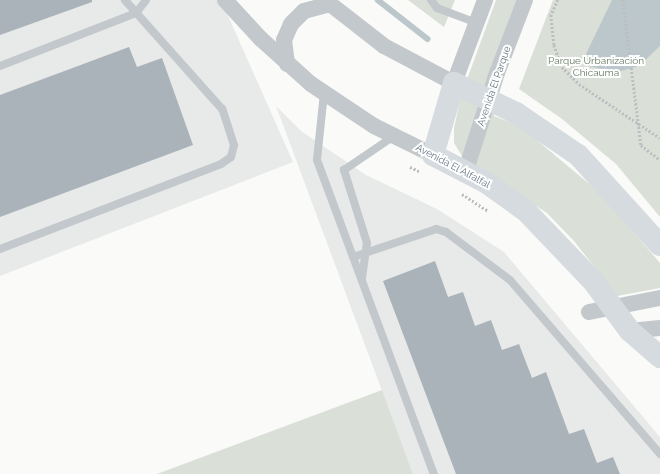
<!DOCTYPE html>
<html>
<head>
<meta charset="utf-8">
<style>
	body { margin:0 }
	#map { position:relative; width:660px; height:474px; overflow:hidden; background:#fafaf8; font-family:Raleway,sans-serif }
	div>[style] { position:absolute }
	.built>* { inset:0; background:#e8e9e9 }
	.green>* { inset:0; background:#dadfd7 }
	.water>* { inset:0; background:#bbc7cb }
	.stream>* { height:5.5px; margin:-2.75px; padding:0 2.75px; transform-origin:2.75px; border-radius:2.75px; background:#bbc7cb }
	.building>* { inset:0; background:#aab3b9 }
	.path>* { height:2.5px; margin-top:-1.25px; transform-origin:0; background:repeating-linear-gradient(90deg,#bbbfc2 0 2px,transparent 0 4px) }
	.lane>* { height:8px; margin:-4px; padding:0 4px; transform-origin:4px; border-radius:4px; background:#c3c8cc }
	.street>* { height:16px; margin:-8px; padding:0 8px; transform-origin:8px; border-radius:8px; background:#c3c8cc }
	.secondary>* { height:22px; margin:-11px; padding:0 11px; transform-origin:11px; border-radius:11px; background:#d6dbdf }
	span { translate:-50% -50%; white-space:nowrap; text-align:center; line-height:1.15; -webkit-text-stroke:4px #fff; paint-order:stroke }
	.park-label { font-size:10px; color:#687a64 }
	.street-label { font-size:10px; color:#657683 }
</style>
</head>
<body>
<div id="map">
	<div class="built">
		<i style="clip-path:polygon(0 0,221px 0,293px 162px,0 276px)"></i>
		<i style="clip-path:polygon(276px 106px,301px 131px,366px 175px,437px 209px,504px 252px,660px 437px,660px 474px,413px 474px)"></i>
	</div>
	<div class="green">
		<i style="clip-path:polygon(408px 0,455px 0,444px 27px)"></i>
		<i style="clip-path:polygon(496px 0,520px 0,490px 89px,494px 116px,520px 126px,600px 193px,660px 263px,660px 288px,617px 296px,574px 241px,547px 213px,462px 156px,454px 143px,454px 128px,461px 96px)"></i>
		<i style="clip-path:polygon(553px 0,660px 0,660px 217px,616px 164px,562px 119px,519px 89px)"></i>
		<i style="clip-path:polygon(382px 390px,413px 474px,157px 474px)"></i>
	</div>
	<div class="water">
		<i style="clip-path:polygon(612px 0,660px 0,660px 46px,639px 66px,617px 72px,588px 66px,586px 61px,586px 54px)"></i>
	</div>
	<div class="stream">
		<i style="left:378px;top:0;width:63px;rotate:38deg"></i>
	</div>
	<div class="building">
		<i style="clip-path:polygon(0 0,92px 0,92px 2px,0 35px)"></i>
		<i style="clip-path:polygon(129px 47px,137px 67px,162px 58px,193px 145px,0 217px,0 95px)"></i>
		<i style="clip-path:polygon(435px 261px,448px 297px,463px 292px,475px 326px,491px 320px,502px 350px,519px 344px,532px 378px,546px 372px,569px 434px,584px 429px,597px 463px,613px 457px,620px 474px,456px 474px,383px 281px)"></i>
	</div>
	<div class="path">
		<i style="left:558px;top:0;width:17px;rotate:115deg"></i>
		<i style="left:551px;top:15px;width:30px;rotate:84deg"></i>
		<i style="left:554px;top:45px;width:23px;rotate:70deg"></i>
		<i style="left:562px;top:67px;width:24px;rotate:45deg"></i>
		<i style="left:579px;top:84px;width:97px;rotate:33.7deg"></i>
		<i style="left:623px;top:0;width:146px;rotate:82.9deg"></i>
		<i style="left:641px;top:145px;width:24px;rotate:38deg"></i>
		<i style="left:410px;top:167px;width:10px;rotate:24deg"></i>
		<i style="left:462px;top:194px;width:31px;rotate:33deg"></i>
	</div>
	<div class="lane">
		<i style="left:431px;top:0;width:10px;rotate:53deg"></i>
		<i style="left:437px;top:8px;width:43px;rotate:20.6deg"></i>
		<i style="left:0;top:66px;width:146px;rotate:-21.3deg"></i>
		<i style="left:136px;top:13px;width:16px;rotate:-52deg"></i>
		<i style="left:324px;top:93px;width:67px;rotate:96deg"></i>
		<i style="left:317px;top:160px;width:335px;rotate:69.6deg"></i>
		<i style="left:0;top:249px;width:237px;rotate:-21deg"></i>
		<i style="left:221px;top:164px;width:12px;rotate:-35deg"></i>
		<i style="left:231px;top:157px;width:12px;rotate:-76deg"></i>
		<i style="left:234px;top:145px;width:38px;rotate:-108deg"></i>
		<i style="left:222px;top:109px;width:146px;rotate:-131.7deg"></i>
		<i style="left:353px;top:257px;width:88px;rotate:-18.6deg"></i>
		<i style="left:436px;top:229px;width:10px;rotate:17deg"></i>
		<i style="left:446px;top:232px;width:80px;rotate:36.9deg"></i>
		<i style="left:510px;top:280px;width:230px;rotate:49.2deg"></i>
		<i style="left:362px;top:278px;width:35px;rotate:-82deg"></i>
		<i style="left:367px;top:243px;width:77px;rotate:-107.5deg"></i>
		<i style="left:344px;top:170px;width:60px;rotate:-34.2deg"></i>
	</div>
	<div class="street">
		<i style="left:225px;top:0;width:53px;rotate:47.3deg"></i>
		<i style="left:261px;top:39px;width:67px;rotate:42deg"></i>
		<i style="left:311px;top:84px;width:76px;rotate:33.7deg"></i>
		<i style="left:374px;top:126px;width:66px;rotate:26.2deg"></i>
		<i style="left:325px;top:0;width:75px;rotate:37.9deg"></i>
		<i style="left:384px;top:46px;width:79px;rotate:27.9deg"></i>
		<i style="left:454px;top:83px;width:89px;rotate:-69.5deg"></i>
		<i style="left:287px;top:64px;width:24px;rotate:-97deg"></i>
		<i style="left:284px;top:40px;width:17px;rotate:-66deg"></i>
		<i style="left:291px;top:24px;width:18px;rotate:-45deg"></i>
		<i style="left:304px;top:11px;width:27px;rotate:-15deg"></i>
		<i style="left:465px;top:173px;width:105px;rotate:-72.3deg"></i>
		<i style="left:497px;top:73px;width:78px;rotate:-69deg"></i>
		<i style="left:589px;top:312px;width:72px;rotate:-11.2deg"></i>
		<i style="left:630px;top:331px;width:30px;rotate:-6deg"></i>
	</div>
	<div class="secondary">
		<i style="left:660px;top:245px;width:122px;rotate:-132.3deg"></i>
		<i style="left:578px;top:155px;width:75px;rotate:-145.9deg"></i>
		<i style="left:516px;top:113px;width:69px;rotate:-154.2deg"></i>
		<i style="left:454px;top:83px;width:75px;rotate:106.3deg"></i>
		<i style="left:433px;top:155px;width:61px;rotate:27.4deg"></i>
		<i style="left:487px;top:183px;width:48px;rotate:35.7deg"></i>
		<i style="left:526px;top:211px;width:97px;rotate:46.3deg"></i>
		<i style="left:593px;top:281px;width:62px;rotate:53.5deg"></i>
		<i style="left:630px;top:331px;width:40px;rotate:41deg"></i>
	</div>
	<div class="park-label">
		<span style="left:596px;top:66px">Parque Urbanización<br>Chicauma</span>
	</div>
	<div class="street-label">
		<span style="left:494px;top:86px;rotate:-71deg">Avenida El Parque</span>
		<span style="left:453px;top:166px;rotate:28deg">Avenida El Alfalfal</span>
	</div>
</div>
</body>
</html>
